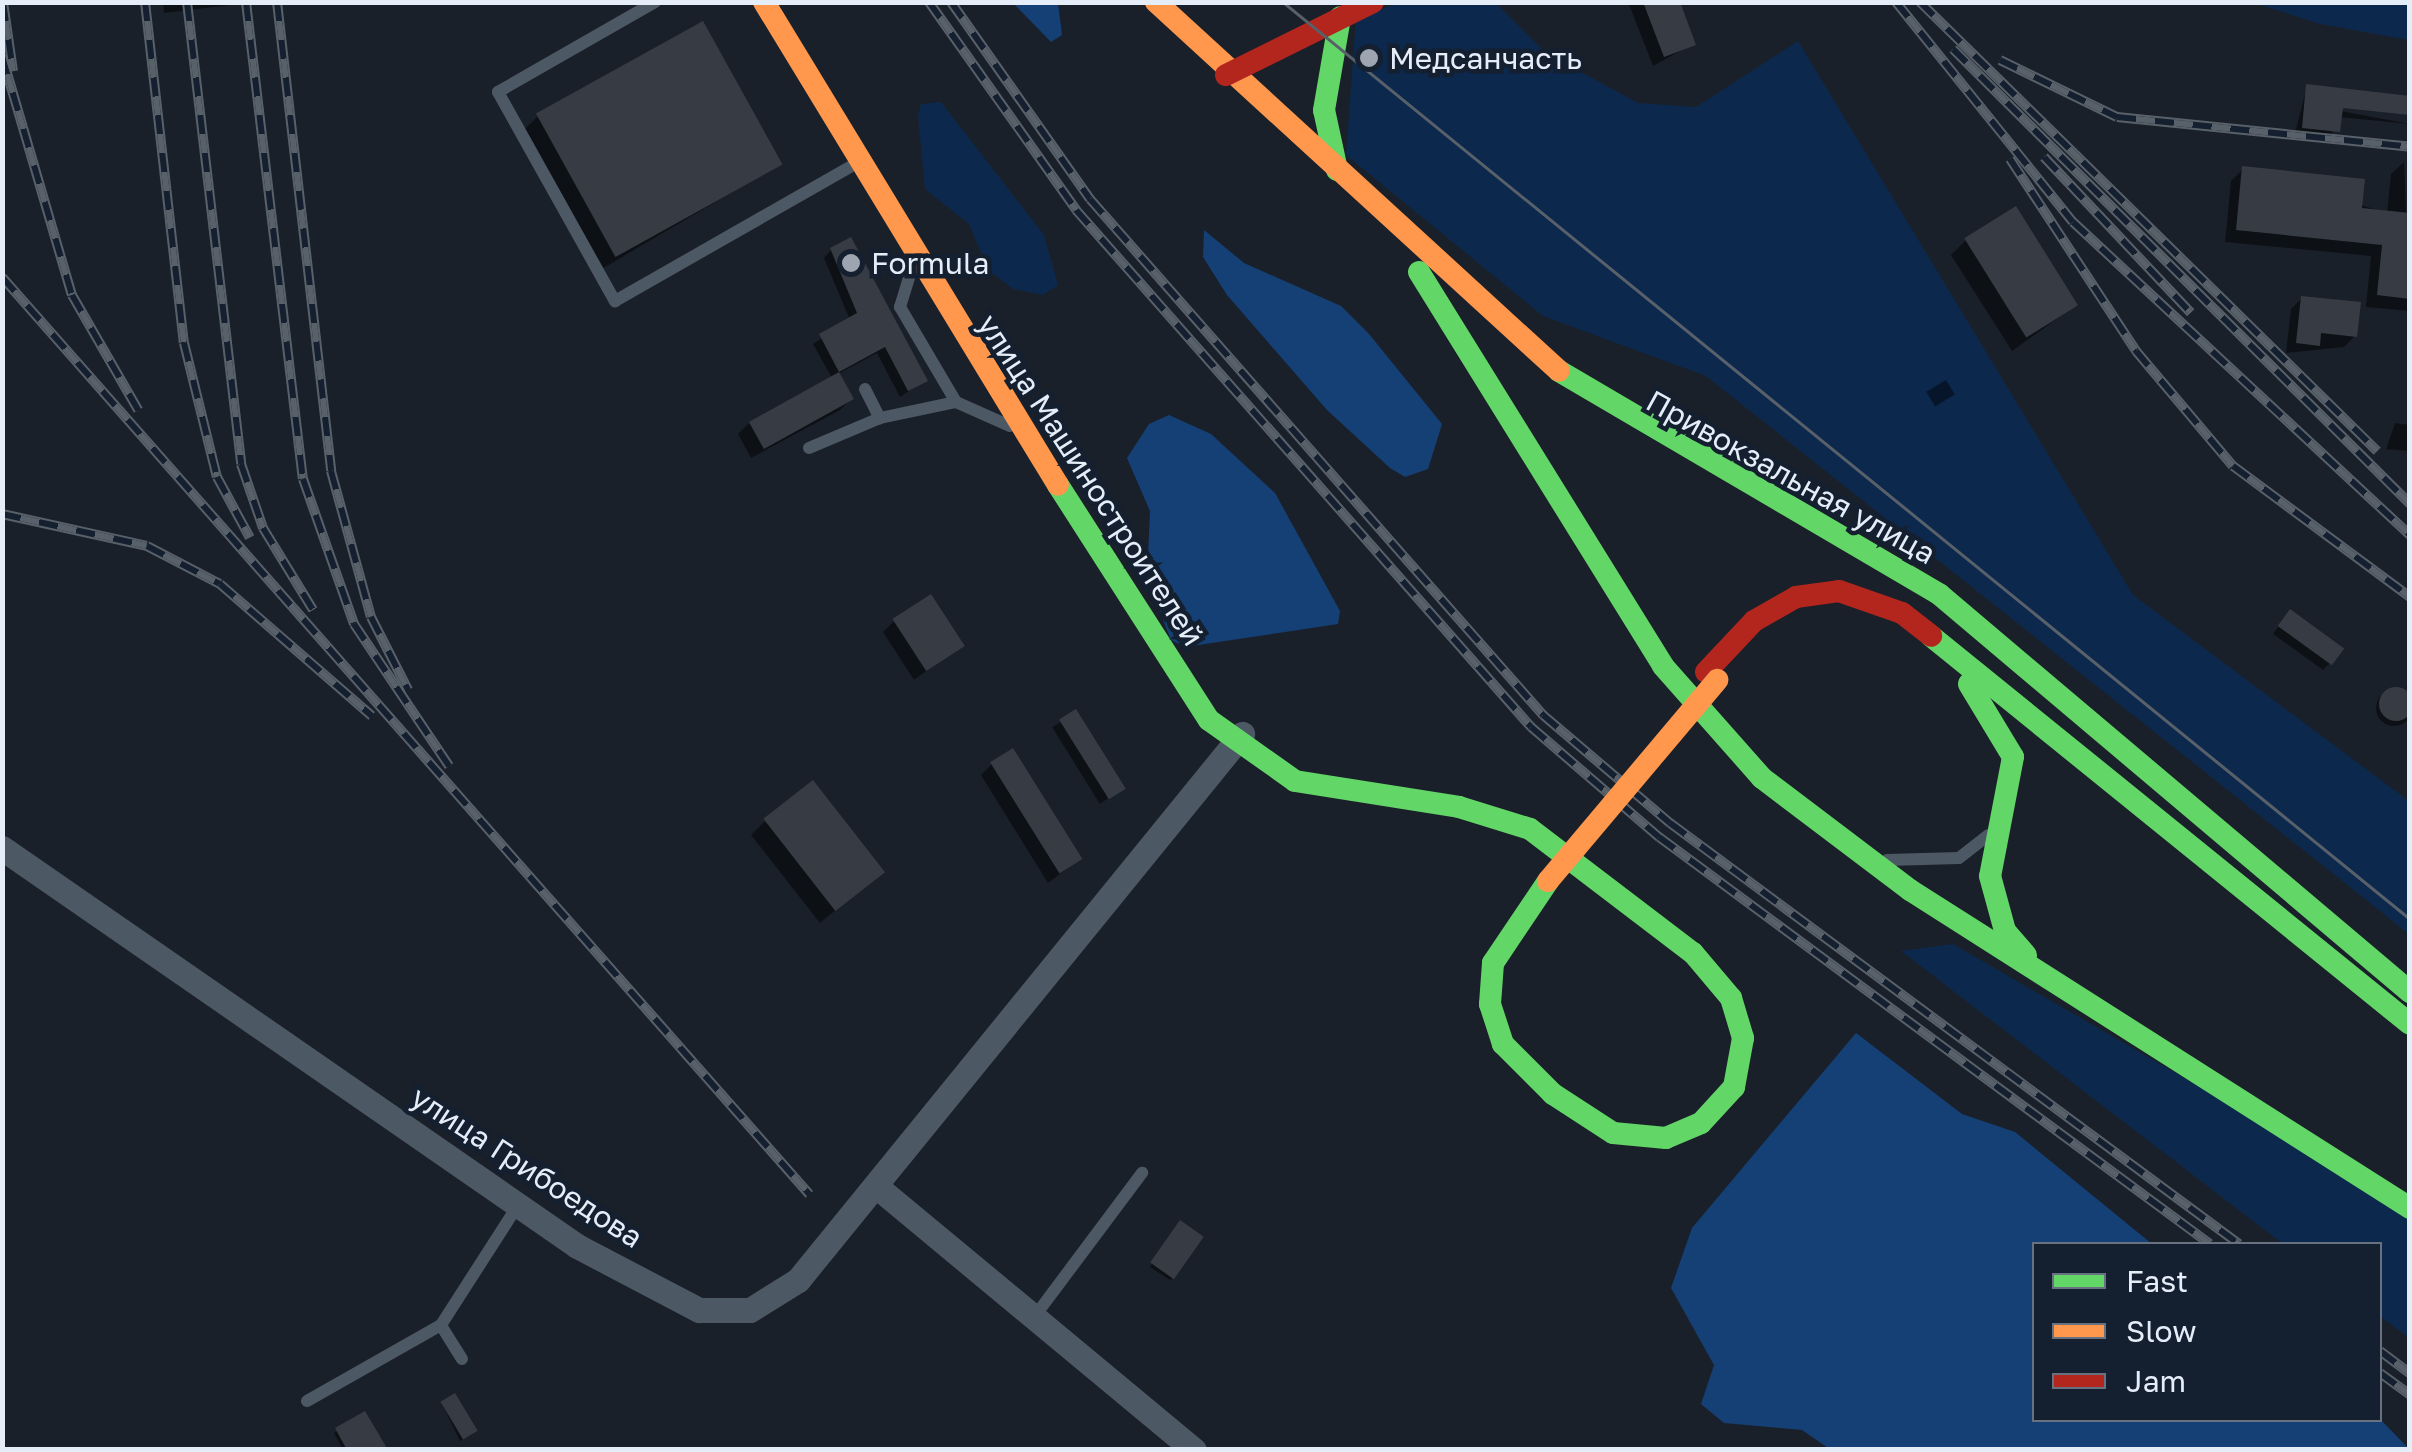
<!DOCTYPE html>
<html>
<head>
<meta charset="utf-8">
<style>
	body { margin:0 }
	#map { position:relative; width:2412px; height:1452px; overflow:hidden; background:#1a2029; font-family:"Golos Text",sans-serif }
	div>[style] { position:absolute }
	.green>* { inset:0; background:#0c294d }
	.forest>* { inset:0; background:#154076 }
	.shadow>* { inset:0; background:#0007; transform-origin:0 0 }
	.round { border-radius:50% }
	.building>* { inset:0; background:#373c44; transform-origin:0 0 }
	.lane>* { height:12px; margin:-6px; padding:0 6px; transform-origin:6px; border-radius:6px; background:#4d5865 }
	.street>* { height:25px; margin:-12.5px; padding:0 12.5px; transform-origin:12.5px; border-radius:12.5px; background:#4d5865 }
	.fast>* { height:22px; margin:-11px; padding:0 11px; transform-origin:11px; border-radius:11px; background:#63d668 }
	.slow>* { height:22px; margin:-11px; padding:0 11px; transform-origin:11px; border-radius:11px; background:#ff974d }
	.jam>* { height:22px; margin:-11px; padding:0 11px; transform-origin:11px; border-radius:11px; background:#b3261e }
	.tram>* { height:2.5px; margin:-1.25px; padding:0 1.25px; transform-origin:1.25px; border-radius:1.25px; background:#58606a }
	.rail>* { height:10px; margin-top:-5px; transform-origin:0; background:repeating-linear-gradient(90deg,#141f2f 0 19px,#58606a 0 38px); box-sizing:border-box; border-block:2px solid #58606a }
	.slow-bridge>* { height:22px; margin:-11px; padding:0 11px; transform-origin:11px; border-radius:11px; background:#ff974d }
	.dots>* { width:28px; height:28px; translate:-50% -50%; box-sizing:border-box; border:5px solid #141f2f; border-radius:50% }
	span { translate:-50% -50%; white-space:nowrap; text-align:center; line-height:1.15; -webkit-text-stroke:9px #141f2f; paint-order:stroke }
	.poi-label { font-size:30px; color:#e5edf8 }
	.left { translate:0 -50%; text-align:left }
	.street-label { font-size:30px; color:#e5edf8 }
	.frame { position:absolute; inset:0; border:5px solid #e5edf8; pointer-events:none }
	.legend { position:absolute; left:2032px; top:1242px; width:350px; height:180px; box-sizing:border-box; background:#141f2f; border:2px solid #68717f; margin:0; padding:12px 18px; list-style:none; font-size:30px; color:#e5edf8 }
	.legend li { display:flex; align-items:center; gap:20px; height:50px }
	.legend b { width:50px; border:2px solid #68717f }
</style>
</head>
<body>
<div id="map">
	<div class="green">
		<i style="clip-path:polygon(1397px 3px,1496px 3px,1546px 53px,1638px 103px,1696px 107px,1798px 41px,2133px 595px,2409px 801px,2409px 934px,1706px 376px,1543px 316px,1346px 155px,1356px 19px)"></i>
		<i style="clip-path:polygon(2254px 3px,2409px 3px,2409px 40px,2320px 24px)"></i>
		<i style="clip-path:polygon(941px 102px,1044px 235px,1058px 285px,1043px 295px,1013px 289px,988px 270px,969px 224px,925px 189px,918px 116px,921px 104px)"></i>
		<i style="clip-path:polygon(1953px 944px,2409px 1208px,2409px 1338px,2380px 1316px,2380px 1244px,2283px 1244px,1901px 951px)"></i>
	</div>
	<div class="forest">
		<i style="clip-path:polygon(1013px 3px,1058px 3px,1062px 35px,1051px 42px)"></i>
		<i style="clip-path:polygon(1204px 230px,1244px 263px,1341px 306px,1369px 334px,1442px 424px,1428px 469px,1405px 477px,1390px 468px,1327px 410px,1227px 295px,1203px 257px)"></i>
		<i style="clip-path:polygon(1169px 415px,1211px 434px,1275px 493px,1340px 611px,1338px 624px,1185px 647px,1171px 640px,1147px 579px,1150px 511px,1127px 458px,1149px 424px)"></i>
		<i style="clip-path:polygon(1856px 1033px,1962px 1114px,2015px 1132px,2152px 1244px,2034px 1244px,2034px 1420px,2380px 1419px,2409px 1449px,1831px 1450px,1802px 1430px,1724px 1423px,1701px 1404px,1714px 1365px,1671px 1288px,1692px 1228px)"></i>
	</div>
	<div class="shadow">
		<i style="clip-path:polygon(163px 2px,255px 2px,164px 13px)"></i>
		<i style="clip-path:polygon(1628px 2px,1677px 2px,1693px 44px,1653px 66px)"></i>
		<i style="clip-path:polygon(2307px 86px,2330px 109px,2410px 124px,2339px 117px,2329px 140px,2294px 137px)"></i>
		<i style="clip-path:polygon(538px 116px,780px 164px,600px 270px,523px 131px)"></i>
		<i style="clip-path:polygon(2404px 162px,2410px 311px,2366px 307px,2371px 256px,2225px 242px,2231px 181px,2243px 169px,2387px 213px,2391px 174px)"></i>
		<i style="clip-path:polygon(1966px 240px,2076px 305px,2012px 351px,1951px 255px)"></i>
		<i style="clip-path:polygon(831px 250px,925px 380px,900px 397px,877px 353px,838px 374px,851px 399px,840px 410px,751px 458px,738px 434px,749px 423px,832px 378px,813px 344px,850px 320px,824px 258px)"></i>
		<i style="clip-path:polygon(2302px 298px,2355px 336px,2344px 347px,2286px 353px,2291px 309px)"></i>
		<i style="left:1946px;top:380px;width:17px;height:23px;rotate:59deg"></i>
		<i style="clip-path:polygon(2395px 423px,2410px 425px,2410px 451px,2386px 449px)"></i>
		<i style="clip-path:polygon(2284px 619px,2330px 663px,2323px 670px,2273px 634px)"></i>
		<i style="clip-path:polygon(894px 621px,961px 645px,914px 680px,883px 632px)"></i>
		<i class="round" style="left:2376px;top:690px;width:36px;height:36px"></i>
		<i style="left:1075px;top:713px;width:90px;height:27px;rotate:58deg"></i>
		<i style="clip-path:polygon(992px 764px,1080px 859px,1048px 883px,981px 775px)"></i>
		<i style="clip-path:polygon(766px 820px,882px 872px,820px 923px,751px 835px)"></i>
		<i style="clip-path:polygon(1177px 1226px,1173px 1278px,1170px 1280px,1150px 1267px)"></i>
		<i style="clip-path:polygon(442px 1404px,472px 1434px,460px 1441px)"></i>
		<i style="clip-path:polygon(364px 1414px,379px 1450px,343px 1450px,334px 1433px)"></i>
	</div>
	<div class="building">
		<i style="clip-path:polygon(1643px 2px,1680px 2px,1696px 45px,1664px 57px)"></i>
		<i style="left:703px;top:21px;width:164px;height:191px;rotate:61deg"></i>
		<i style="clip-path:polygon(2306px 84px,2410px 96px,2410px 115px,2343px 108px,2340px 132px,2302px 128px)"></i>
		<i style="clip-path:polygon(2242px 166px,2365px 179px,2362px 208px,2410px 213px,2410px 299px,2377px 295px,2382px 245px,2236px 230px)"></i>
		<i style="left:2016px;top:206px;width:117px;height:61px;rotate:58deg"></i>
		<i style="clip-path:polygon(851px 237px,928px 381px,908px 391px,885px 347px,839px 372px,819px 334px,857px 313px,830px 248px)"></i>
		<i style="clip-path:polygon(2301px 296px,2361px 302px,2357px 337px,2321px 333px,2320px 346px,2296px 343px)"></i>
		<i style="left:839px;top:372px;width:31px;height:103px;rotate:61deg"></i>
		<i style="left:931px;top:594px;width:62px;height:46px;rotate:57deg"></i>
		<i style="left:2290px;top:609px;width:67px;height:21px;rotate:36deg"></i>
		<i class="round" style="left:2379px;top:687px;width:34px;height:34px"></i>
		<i style="left:1076px;top:709px;width:94px;height:20px;rotate:58deg"></i>
		<i style="left:1013px;top:748px;width:131px;height:27px;rotate:58deg"></i>
		<i style="left:813px;top:780px;width:117px;height:63px;rotate:52deg"></i>
		<i style="left:1180px;top:1220px;width:29px;height:52px;rotate:35deg"></i>
		<i style="left:455px;top:1393px;width:44px;height:17px;rotate:59deg"></i>
		<i style="clip-path:polygon(365px 1411px,388px 1450px,347px 1450px,335px 1428px)"></i>
	</div>
	<div class="lane">
		<i style="left:655px;top:2px;width:181px;rotate:150.2deg"></i>
		<i style="left:498px;top:92px;width:240px;rotate:60.8deg"></i>
		<i style="left:615px;top:301px;width:276px;rotate:-29.7deg"></i>
		<i style="left:912px;top:268px;width:41px;rotate:107.1deg"></i>
		<i style="left:900px;top:307px;width:110px;rotate:59.5deg"></i>
		<i style="left:956px;top:402px;width:59px;rotate:24deg"></i>
		<i style="left:865px;top:389px;width:33px;rotate:63deg"></i>
		<i style="left:809px;top:448px;width:77px;rotate:-22.9deg"></i>
		<i style="left:880px;top:418px;width:78px;rotate:-11.9deg"></i>
		<i style="left:1887px;top:860px;width:72px;rotate:-1.6deg"></i>
		<i style="left:1959px;top:858px;width:37px;rotate:-38deg"></i>
		<i style="left:1035px;top:1316px;width:179px;rotate:-53.2deg"></i>
		<i style="left:462px;top:1359px;width:40px;rotate:-122deg"></i>
		<i style="left:441px;top:1325px;width:143px;rotate:-57.3deg"></i>
		<i style="left:307px;top:1401px;width:154px;rotate:-29.6deg"></i>
	</div>
	<div class="street">
		<i style="left:2px;top:848px;width:699px;rotate:34.69deg"></i>
		<i style="left:577px;top:1246px;width:138px;rotate:27.7deg"></i>
		<i style="left:699px;top:1310px;width:51px"></i>
		<i style="left:750px;top:1310px;width:57px;rotate:-32deg"></i>
		<i style="left:798px;top:1280px;width:704px;rotate:-50.88deg"></i>
		<i style="left:876px;top:1186px;width:413px;rotate:39.7deg"></i>
	</div>
	<div class="fast">
		<i style="left:1337px;top:170px;width:61px;rotate:-102.2deg"></i>
		<i style="left:1324px;top:110px;width:94px;rotate:-80.2deg"></i>
		<i style="left:1419px;top:272px;width:463px;rotate:58.2deg"></i>
		<i style="left:1663px;top:666px;width:149px;rotate:48.5deg"></i>
		<i style="left:1762px;top:778px;width:186px;rotate:37.1deg"></i>
		<i style="left:1910px;top:890px;width:593px;rotate:32.46deg"></i>
		<i style="left:1559px;top:371px;width:441px;rotate:30.4deg"></i>
		<i style="left:1939px;top:594px;width:617px;rotate:40.2deg"></i>
		<i style="left:1058px;top:485px;width:279px;rotate:57.3deg"></i>
		<i style="left:1209px;top:720px;width:105px;rotate:35.3deg"></i>
		<i style="left:1295px;top:781px;width:166px;rotate:9deg"></i>
		<i style="left:1459px;top:807px;width:74px;rotate:17.2deg"></i>
		<i style="left:1530px;top:829px;width:205px;rotate:37.3deg"></i>
		<i style="left:1693px;top:953px;width:59px;rotate:49.8deg"></i>
		<i style="left:1731px;top:998px;width:42px;rotate:73.3deg"></i>
		<i style="left:1743px;top:1038px;width:50px;rotate:100.4deg"></i>
		<i style="left:1734px;top:1087px;width:49px;rotate:132.5deg"></i>
		<i style="left:1701px;top:1123px;width:38px;rotate:157deg"></i>
		<i style="left:1666px;top:1138px;width:53px;rotate:-174.6deg"></i>
		<i style="left:1613px;top:1133px;width:72px;rotate:-147deg"></i>
		<i style="left:1553px;top:1094px;width:71px;rotate:-135deg"></i>
		<i style="left:1503px;top:1044px;width:42px;rotate:-108deg"></i>
		<i style="left:1490px;top:1004px;width:41px;rotate:-85.8deg"></i>
		<i style="left:1493px;top:963px;width:99px;rotate:-56.1deg"></i>
		<i style="left:1931px;top:636px;width:616px;rotate:39.01deg"></i>
		<i style="left:1969px;top:684px;width:85px;rotate:58.9deg"></i>
		<i style="left:2013px;top:757px;width:121px;rotate:100.9deg"></i>
		<i style="left:1990px;top:876px;width:57px;rotate:74.7deg"></i>
		<i style="left:2005px;top:931px;width:32px;rotate:49deg"></i>
	</div>
	<div class="slow">
		<i style="left:764px;top:2px;width:565px;rotate:58.67deg"></i>
		<i style="left:1156px;top:2px;width:546px;rotate:42.48deg"></i>
	</div>
	<div class="jam">
		<i style="left:1226px;top:75px;width:164px;rotate:-26.4deg"></i>
		<i style="left:1706px;top:672px;width:70px;rotate:-46.7deg"></i>
		<i style="left:1754px;top:621px;width:48px;rotate:-29.7deg"></i>
		<i style="left:1796px;top:597px;width:43px;rotate:-7.9deg"></i>
		<i style="left:1839px;top:591px;width:67px;rotate:19.2deg"></i>
		<i style="left:1902px;top:613px;width:37px;rotate:38deg"></i>
	</div>
	<div class="tram">
		<i style="left:1283px;top:2px;width:1453px;rotate:39.13deg"></i>
	</div>
	<div class="rail">
		<i style="left:3px;top:2px;width:70px;rotate:81.8deg"></i>
		<i style="left:145px;top:2px;width:343px;rotate:83.5deg"></i>
		<i style="left:184px;top:343px;width:138px;rotate:76.2deg"></i>
		<i style="left:217px;top:477px;width:69px;rotate:61.6deg"></i>
		<i style="left:187px;top:2px;width:465px;rotate:83.3deg"></i>
		<i style="left:241px;top:464px;width:68px;rotate:71deg"></i>
		<i style="left:263px;top:528px;width:96px;rotate:58.6deg"></i>
		<i style="left:246px;top:2px;width:480px;rotate:83.2deg"></i>
		<i style="left:303px;top:479px;width:154px;rotate:70.6deg"></i>
		<i style="left:354px;top:624px;width:171px;rotate:56.2deg"></i>
		<i style="left:277px;top:2px;width:472px;rotate:83.4deg"></i>
		<i style="left:331px;top:471px;width:151px;rotate:74.7deg"></i>
		<i style="left:371px;top:617px;width:82px;rotate:63.1deg"></i>
		<i style="left:929px;top:2px;width:255px;rotate:54.7deg"></i>
		<i style="left:1076px;top:210px;width:689px;rotate:48.65deg"></i>
		<i style="left:1531px;top:727px;width:169px;rotate:40.7deg"></i>
		<i style="left:1659px;top:837px;width:685px;rotate:36.45deg"></i>
		<i style="left:951px;top:2px;width:241px;rotate:54.8deg"></i>
		<i style="left:1090px;top:199px;width:687px;rotate:48.72deg"></i>
		<i style="left:1543px;top:715px;width:167px;rotate:40.4deg"></i>
		<i style="left:1670px;top:823px;width:708px;rotate:36.5deg"></i>
		<i style="left:1896px;top:2px;width:282px;rotate:51.2deg"></i>
		<i style="left:2073px;top:222px;width:460px;rotate:42.9deg"></i>
		<i style="left:1920px;top:2px;width:641px;rotate:44.49deg"></i>
		<i style="left:1953px;top:49px;width:645px;rotate:44.87deg"></i>
		<i style="left:2px;top:56px;width:249px;rotate:73.7deg"></i>
		<i style="left:72px;top:295px;width:133px;rotate:60.1deg"></i>
		<i style="left:2000px;top:60px;width:130px;rotate:26deg"></i>
		<i style="left:2117px;top:117px;width:295px;rotate:5.8deg"></i>
		<i style="left:2044px;top:157px;width:214px;rotate:46.7deg"></i>
		<i style="left:2010px;top:159px;width:230px;rotate:56.7deg"></i>
		<i style="left:2136px;top:351px;width:150px;rotate:49.9deg"></i>
		<i style="left:2233px;top:466px;width:220px;rotate:36.5deg"></i>
		<i style="left:2px;top:277px;width:1222px;rotate:48.65deg"></i>
		<i style="left:2px;top:514px;width:148px;rotate:12.4deg"></i>
		<i style="left:147px;top:546px;width:82px;rotate:27.5deg"></i>
		<i style="left:220px;top:584px;width:201px;rotate:41deg"></i>
		<i style="left:2380px;top:1351px;width:38px;rotate:37deg"></i>
		<i style="left:2380px;top:1373px;width:37px;rotate:36deg"></i>
	</div>
	<div class="slow-bridge">
		<i style="left:1548px;top:881px;width:263px;rotate:-49.9deg"></i>
	</div>
	<div class="dots">
		<i style="left:1369px;top:58px;background:#9ea5b0"></i>
		<i style="left:851px;top:263px;background:#9ea5b0"></i>
	</div>
	<div class="poi-label">
		<span class="left" style="left:1389px;top:58px">Медсанчасть</span>
		<span class="left" style="left:871px;top:263px">Formula</span>
	</div>
	<div class="street-label">
		<span style="left:1791px;top:477px;rotate:29deg">Привокзальная улица</span>
		<span style="left:1091px;top:480px;rotate:57deg">улица Машиностроителей</span>
		<span style="left:527px;top:1167px;rotate:33deg">улица Грибоедова</span>
	</div>
	<div class="frame"></div>
	<ul class="legend">
	<li><b style="height:12px;background:#63d668"></b>Fast</li>
	<li><b style="height:12px;background:#ff974d"></b>Slow</li>
	<li><b style="height:12px;background:#b3261e"></b>Jam</li>
	</ul>
</div>
</body>
</html>
